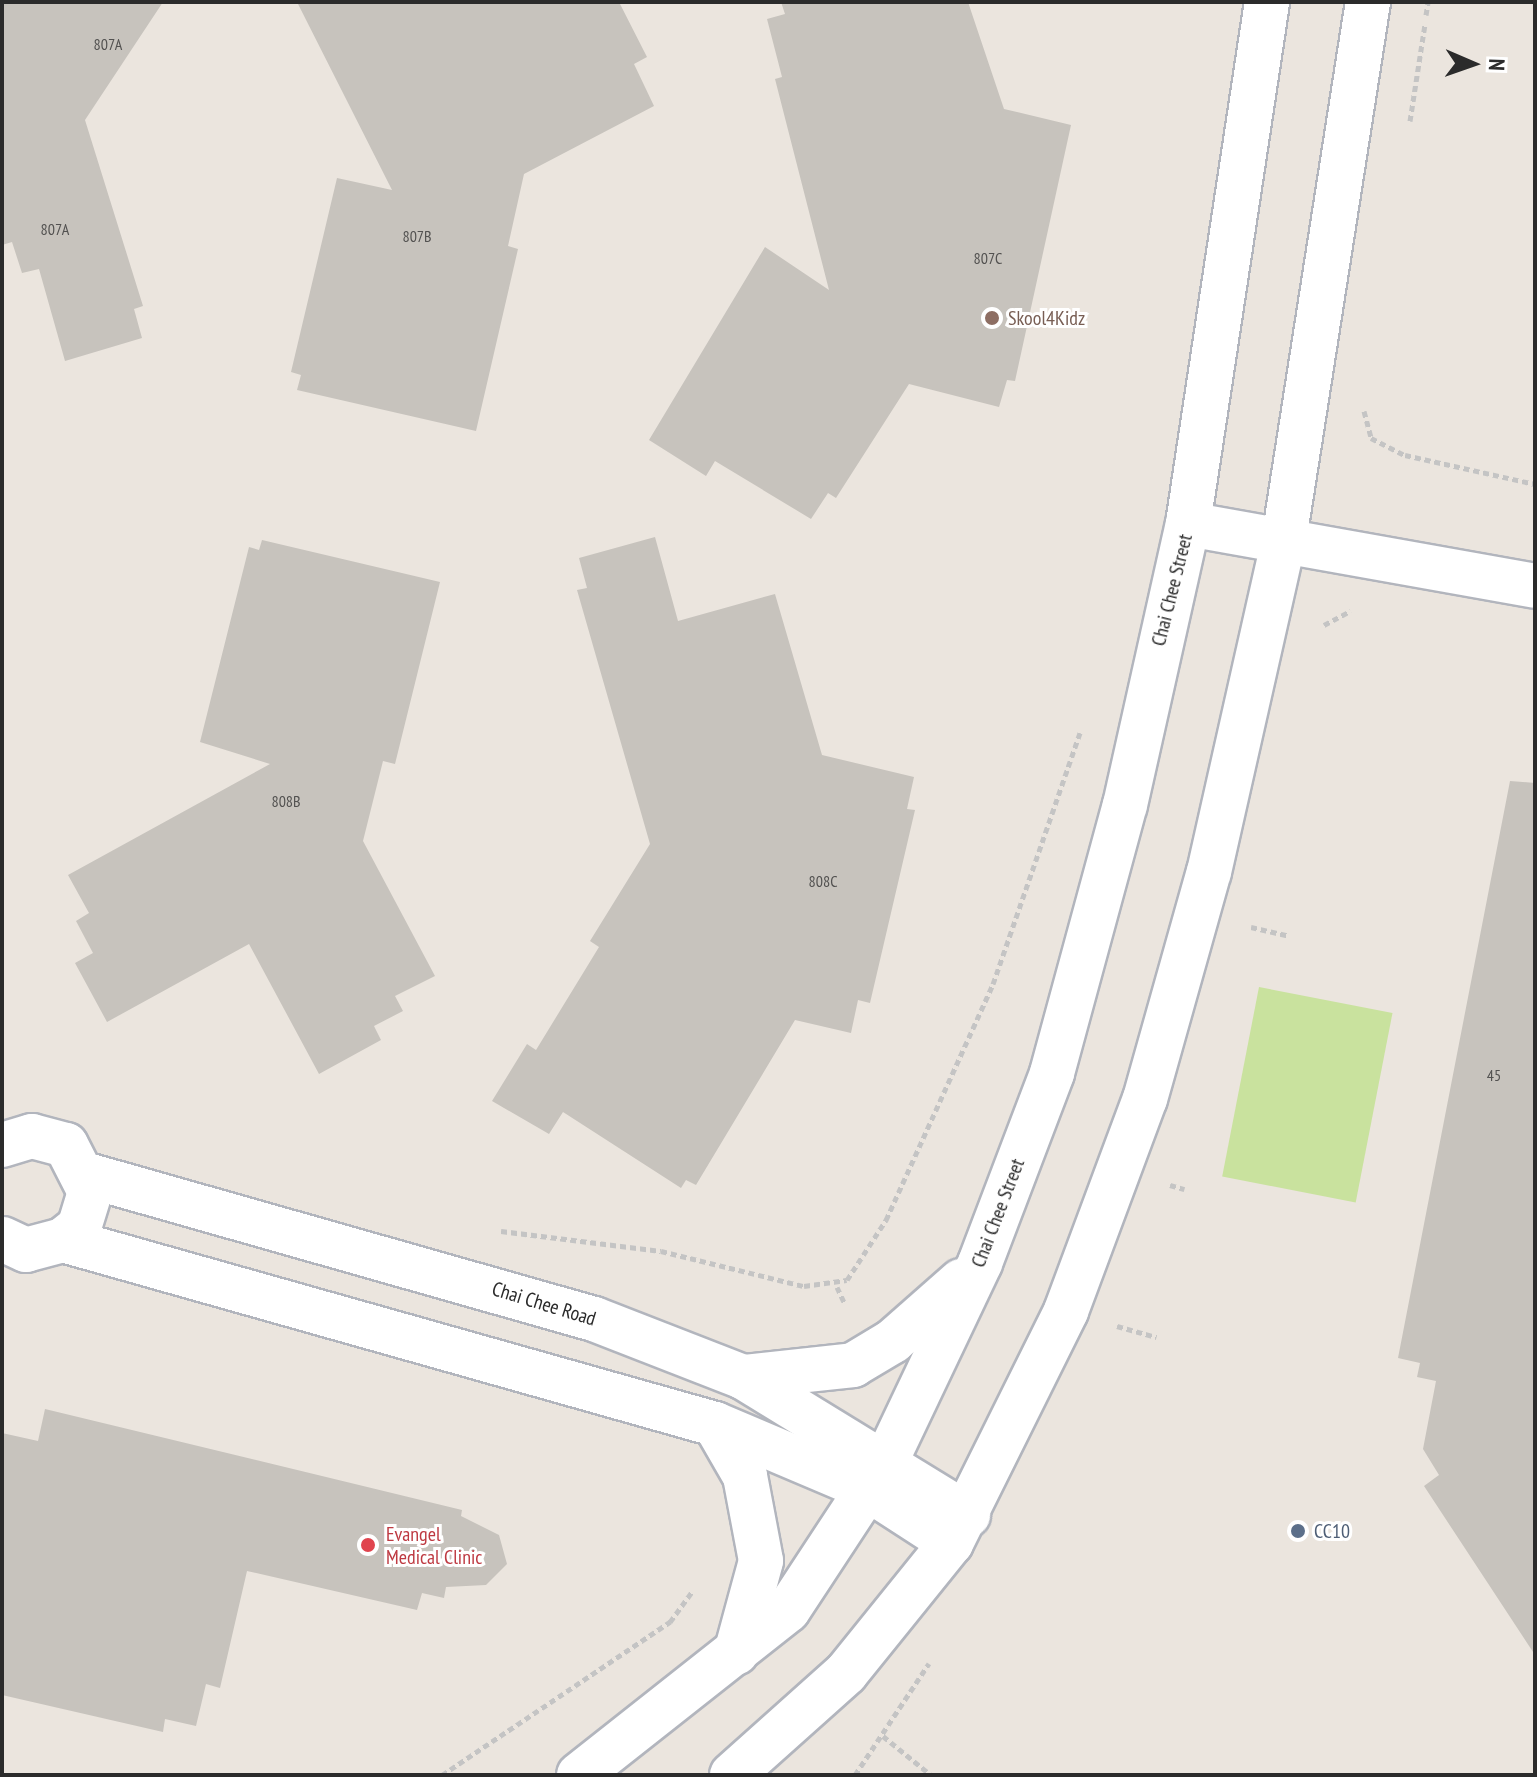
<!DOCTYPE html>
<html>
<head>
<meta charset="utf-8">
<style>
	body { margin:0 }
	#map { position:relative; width:1537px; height:1777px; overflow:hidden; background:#ebe5de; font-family:"PT Sans Narrow",sans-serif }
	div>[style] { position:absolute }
	.pitch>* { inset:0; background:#c9e29e; transform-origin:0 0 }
	.building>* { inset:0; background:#c7c3bd }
	.path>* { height:5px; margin-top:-2.5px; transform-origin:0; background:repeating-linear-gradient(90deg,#c4c4c4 0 6px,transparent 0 10px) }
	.roads { filter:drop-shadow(2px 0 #b2b5bd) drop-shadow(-2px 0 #b2b5bd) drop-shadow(0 2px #b2b5bd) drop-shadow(0 -2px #b2b5bd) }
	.street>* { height:44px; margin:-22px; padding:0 22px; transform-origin:22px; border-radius:22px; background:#fff }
	.secondary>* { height:44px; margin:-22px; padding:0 22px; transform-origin:22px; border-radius:22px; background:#fff }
	.dots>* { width:22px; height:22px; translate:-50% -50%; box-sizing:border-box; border:4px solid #fff; border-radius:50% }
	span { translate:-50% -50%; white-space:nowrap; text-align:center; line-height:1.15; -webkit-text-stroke:6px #fff; paint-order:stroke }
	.number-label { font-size:16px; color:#525150 }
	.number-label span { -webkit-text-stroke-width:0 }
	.education-label { font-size:20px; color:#785e54 }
	.left { translate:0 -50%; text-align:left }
	.street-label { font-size:20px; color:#2b2b2b }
	.service-label { font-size:20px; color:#4e5e75 }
	.health-label { font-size:20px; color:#be3a42 }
	.frame { position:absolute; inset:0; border:4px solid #2b2b2b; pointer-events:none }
	.north { position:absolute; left:1433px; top:24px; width:80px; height:80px; -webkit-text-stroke:6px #fff; paint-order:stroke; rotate:92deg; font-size:22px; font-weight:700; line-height:32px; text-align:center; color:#2b2b2b }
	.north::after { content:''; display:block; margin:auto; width:28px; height:36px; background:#2b2b2b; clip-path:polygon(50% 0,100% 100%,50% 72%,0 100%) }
</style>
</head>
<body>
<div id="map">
	<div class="pitch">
		<i style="left:1259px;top:987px;width:136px;height:193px;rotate:11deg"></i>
	</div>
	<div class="building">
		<i style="clip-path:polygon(2px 2px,163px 2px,85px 120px,143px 306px,134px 309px,142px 338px,65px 361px,39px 269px,22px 273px,12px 242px,2px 245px)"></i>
		<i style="clip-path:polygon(297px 2px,619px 2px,647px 57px,634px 64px,654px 106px,524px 174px,508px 246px,518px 249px,476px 431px,297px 390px,301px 375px,291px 372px,337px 178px,392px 190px)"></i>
		<i style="clip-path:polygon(781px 2px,968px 2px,1004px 109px,1071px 125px,1015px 381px,1007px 380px,999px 407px,909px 384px,836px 498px,828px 493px,811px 519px,715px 461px,706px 476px,649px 440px,765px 247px,829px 290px,775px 79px,782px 77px,767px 19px,785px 14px)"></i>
		<i style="clip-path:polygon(655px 537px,678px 621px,775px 594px,822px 755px,914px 777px,907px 809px,915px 810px,870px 1003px,858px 1000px,851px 1033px,795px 1020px,696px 1185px,686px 1180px,681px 1188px,563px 1112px,549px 1134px,492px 1101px,527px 1044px,536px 1050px,599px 947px,590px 941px,650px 844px,577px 590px,587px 588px,579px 558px)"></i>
		<i style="clip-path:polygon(262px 540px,440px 582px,395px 764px,383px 761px,363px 841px,435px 976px,395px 996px,403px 1011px,374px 1026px,381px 1040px,319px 1074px,249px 944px,107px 1022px,75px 963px,93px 953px,76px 921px,89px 913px,68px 875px,270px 764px,200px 742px,249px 547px,259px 550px)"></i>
		<i style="clip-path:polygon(1510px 781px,1535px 783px,1535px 1655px,1424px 1486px,1439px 1475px,1423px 1449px,1436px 1381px,1417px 1377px,1420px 1363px,1398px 1358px)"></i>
		<i style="clip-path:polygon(45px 1409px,462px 1510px,461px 1516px,499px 1535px,507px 1564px,486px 1585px,446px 1587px,444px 1598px,422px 1593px,417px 1610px,247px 1571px,220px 1688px,206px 1684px,196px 1726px,165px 1719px,163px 1732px,2px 1695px,2px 1433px,38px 1441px)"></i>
	</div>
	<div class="path">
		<i style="left:1426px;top:15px;width:13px;rotate:-81deg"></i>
		<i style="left:1410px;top:121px;width:98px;rotate:-81.2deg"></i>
		<i style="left:1364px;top:411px;width:28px;rotate:75deg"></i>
		<i style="left:1371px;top:438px;width:38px;rotate:27deg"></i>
		<i style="left:1405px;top:455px;width:133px;rotate:12.6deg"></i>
		<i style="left:1324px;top:625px;width:30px;rotate:-28deg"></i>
		<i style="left:1251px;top:927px;width:39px;rotate:13deg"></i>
		<i style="left:1170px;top:1185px;width:15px;rotate:16deg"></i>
		<i style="left:501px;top:1231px;width:161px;rotate:7.1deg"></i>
		<i style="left:661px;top:1251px;width:147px;rotate:13.8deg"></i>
		<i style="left:804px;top:1286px;width:43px;rotate:-7.9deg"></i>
		<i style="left:847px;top:1280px;width:72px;rotate:-57deg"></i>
		<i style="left:886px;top:1220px;width:259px;rotate:-65.6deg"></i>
		<i style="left:993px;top:984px;width:266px;rotate:-70.9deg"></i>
		<i style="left:837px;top:1287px;width:19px;rotate:65deg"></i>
		<i style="left:1117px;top:1326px;width:41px;rotate:15.8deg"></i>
		<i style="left:883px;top:1736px;width:62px;rotate:39.1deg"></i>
		<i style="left:442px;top:1775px;width:275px;rotate:-33.9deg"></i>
		<i style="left:670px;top:1622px;width:39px;rotate:-54deg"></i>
		<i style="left:855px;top:1775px;width:134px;rotate:-56.5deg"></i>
	</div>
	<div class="roads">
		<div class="street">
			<i style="left:1188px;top:524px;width:352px;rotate:10.1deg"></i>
			<i style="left:2px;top:1145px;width:31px;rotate:-17deg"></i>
			<i style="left:32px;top:1136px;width:35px;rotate:15deg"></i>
			<i style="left:66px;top:1145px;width:53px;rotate:62.9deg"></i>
			<i style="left:90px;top:1192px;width:37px;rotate:107deg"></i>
			<i style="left:79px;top:1227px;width:21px;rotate:141deg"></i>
			<i style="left:63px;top:1240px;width:38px;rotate:165deg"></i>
			<i style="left:26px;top:1250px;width:26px;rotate:-155deg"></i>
			<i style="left:87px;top:1175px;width:527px;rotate:15.86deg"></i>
			<i style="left:594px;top:1319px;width:160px;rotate:21.3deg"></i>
			<i style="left:743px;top:1377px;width:264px;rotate:31.5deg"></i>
			<i style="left:63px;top:1240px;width:677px;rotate:15.76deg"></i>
			<i style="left:715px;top:1424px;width:166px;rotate:23deg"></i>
			<i style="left:868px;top:1489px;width:99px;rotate:33deg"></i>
		</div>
		<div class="secondary">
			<i style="left:743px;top:1377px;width:111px;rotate:-6.2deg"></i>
			<i style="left:853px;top:1365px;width:47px;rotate:-31deg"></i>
			<i style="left:893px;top:1341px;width:91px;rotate:-41.4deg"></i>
			<i style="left:715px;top:1424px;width:60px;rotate:60deg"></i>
			<i style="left:745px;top:1476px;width:86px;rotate:79.3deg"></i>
			<i style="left:761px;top:1561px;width:95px;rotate:105.2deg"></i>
			<i style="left:579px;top:1775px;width:266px;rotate:-38.3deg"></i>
			<i style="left:788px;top:1610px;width:181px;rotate:-56.7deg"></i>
			<i style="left:887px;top:1459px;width:217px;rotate:-64.6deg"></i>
			<i style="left:980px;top:1263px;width:203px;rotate:-69.2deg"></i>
			<i style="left:1052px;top:1073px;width:278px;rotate:-74.8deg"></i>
			<i style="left:1125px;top:805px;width:288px;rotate:-77.4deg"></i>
			<i style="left:1188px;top:524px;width:528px;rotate:-81.39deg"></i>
			<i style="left:732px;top:1775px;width:153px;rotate:-41.8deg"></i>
			<i style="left:846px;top:1673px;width:167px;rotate:-51.1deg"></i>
			<i style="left:951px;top:1543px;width:259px;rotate:-63.6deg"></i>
			<i style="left:1066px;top:1311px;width:226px;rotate:-69.6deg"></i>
			<i style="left:1145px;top:1099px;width:236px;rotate:-74.3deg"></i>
			<i style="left:1209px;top:872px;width:341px;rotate:-77.3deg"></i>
			<i style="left:1284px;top:539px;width:544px;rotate:-81.11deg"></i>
		</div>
	</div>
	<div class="dots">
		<i style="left:992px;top:318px;background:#8d6e63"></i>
		<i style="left:1298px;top:1531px;background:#5c6f8a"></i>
		<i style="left:368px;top:1545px;background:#e0444e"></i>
	</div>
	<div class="number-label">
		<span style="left:108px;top:44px">807A</span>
		<span style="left:55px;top:229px">807A</span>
		<span style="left:417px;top:236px">807B</span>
		<span style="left:988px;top:258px">807C</span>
		<span style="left:286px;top:801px">808B</span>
		<span style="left:823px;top:881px">808C</span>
		<span style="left:1494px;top:1075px">45</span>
	</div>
	<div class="education-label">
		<span class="left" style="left:1008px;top:318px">Skool4Kidz</span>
	</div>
	<div class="street-label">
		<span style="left:1172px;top:590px;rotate:-76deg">Chai Chee Street</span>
		<span style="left:998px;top:1213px;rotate:-69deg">Chai Chee Street</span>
		<span style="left:544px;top:1304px;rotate:17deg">Chai Chee Road</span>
	</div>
	<div class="service-label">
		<span class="left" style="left:1314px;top:1531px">CC10</span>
	</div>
	<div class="health-label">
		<span class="left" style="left:386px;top:1546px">Evangel<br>Medical Clinic</span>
	</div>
	<div class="frame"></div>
	<div class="north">N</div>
</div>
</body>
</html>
